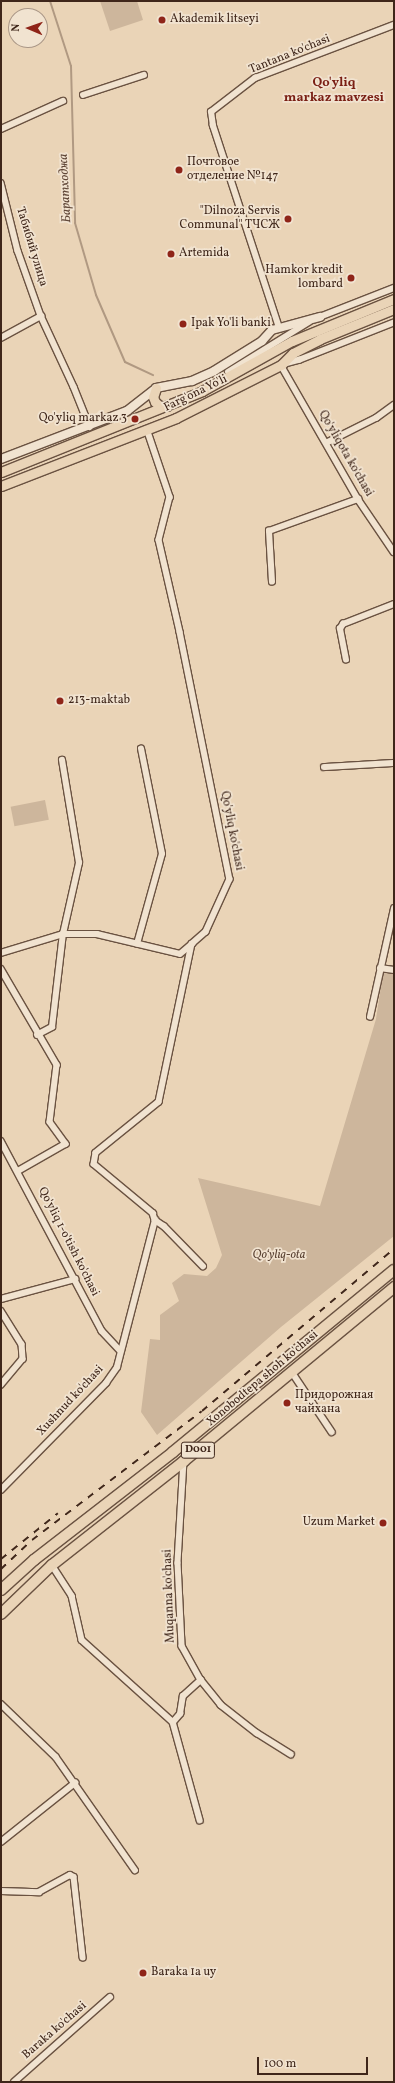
<!DOCTYPE html>
<html>
<head>
<meta charset="utf-8">
<style>
	body { margin:0 }
	#map { position:relative; width:395px; height:2083px; overflow:hidden; background:#ead4b7; font-family:Vollkorn,serif }
	div>[style] { position:absolute }
	.green>* { inset:0; background:#cdb69c; transform-origin:0 0 }
	.stream>* { height:2px; margin:-1px; padding:0 1px; transform-origin:1px; border-radius:1px; background:#b09982 }
	.roads { filter:drop-shadow(1px 0 #6a5241) drop-shadow(-1px 0 #6a5241) drop-shadow(0 1px #6a5241) drop-shadow(0 -1px #6a5241) }
	.street>* { height:5.5px; margin:-2.75px; padding:0 2.75px; transform-origin:2.75px; border-radius:2.75px; background:#f1e3d0 }
	.secondary>* { height:8px; margin:-4px; padding:0 4px; transform-origin:4px; border-radius:4px; background:#f1e3d0 }
	.primary>* { height:9px; margin:-4.5px; padding:0 4.5px; transform-origin:4.5px; border-radius:4.5px; background:#ead4b7 }
	.highway>* { height:10px; margin:-5px; padding:0 5px; transform-origin:5px; border-radius:5px; background:#ead4b7 }
	.rail>* { height:2px; margin-top:-1px; transform-origin:0; background:repeating-linear-gradient(90deg,#3f261a 0 7px,transparent 0 14px) }
	.dots>* { width:11px; height:11px; translate:-50% -50%; box-sizing:border-box; border:2px solid #f1e3d0; border-radius:50% }
	span { translate:-50% -50%; white-space:nowrap; text-align:center; line-height:1.15; -webkit-text-stroke:3.5px #f1e3d0; paint-order:stroke }
	.shield-label span { padding:1px 3px; background:#f1e3d0; border:1px solid; border-radius:3px; -webkit-text-stroke-width:0 }
	.shield-label { font-size:11px; color:#3f261a; font-weight:700 }
	.poi-label { font-size:12px; color:#3f261a }
	.left { translate:0 -50%; text-align:left }
	.right { translate:-100% -50%; text-align:right }
	.street-label { font-size:12px; color:#3f261a }
	.park-label { font-size:12px; color:#5b4334; font-style:italic }
	.neighbourhood-label { font-size:13px; color:#7a1f14; font-weight:700 }
	.water-label { font-size:13px; color:#614839; font-style:italic }
	.frame { position:absolute; inset:0; border:2px solid #3f261a; pointer-events:none }
	.north { position:absolute; left:8px; top:8px; width:40px; height:40px; box-sizing:border-box; background:#f1e3d0; border:1px solid #aa9787; border-radius:50%; rotate:272deg; font-size:11px; font-weight:700; line-height:16px; text-align:center; color:#3f261a }
	.north::after { content:''; display:block; margin:auto; width:14px; height:18px; background:#8f2418; clip-path:polygon(50% 0,100% 100%,50% 72%,0 100%) }
	.scale { position:absolute; left:257px; top:2057px; width:111px; height:18px; box-sizing:border-box; border:2px solid #3f261a; border-top:0; padding-left:5px; font-size:12px; line-height:14px; white-space:nowrap; color:#3f261a; -webkit-text-stroke:3px #f1e3d0; paint-order:stroke }
</style>
</head>
<body>
<div id="map">
	<div class="green">
		<i style="clip-path:polygon(100px 1px,137px 1px,143px 20px,110px 31px)"></i>
		<i style="left:45px;top:800px;width:20px;height:35px;rotate:79deg"></i>
		<i style="clip-path:polygon(383px 973px,394px 974px,394px 1236px,281px 1327px,157px 1435px,141px 1412px,150px 1339px,160px 1340px,160px 1315px,179px 1301px,172px 1283px,184px 1274px,207px 1276px,216px 1268px,222px 1255px,198px 1178px,320px 1206px,376px 1019px)"></i>
	</div>
	<div class="stream">
		<i style="left:50px;top:1px;width:68px;rotate:72.1deg"></i>
		<i style="left:71px;top:66px;width:157px;rotate:88.5deg"></i>
		<i style="left:75px;top:223px;width:75px;rotate:73.7deg"></i>
		<i style="left:96px;top:295px;width:73px;rotate:66.6deg"></i>
		<i style="left:125px;top:362px;width:31px;rotate:25deg"></i>
	</div>
	<div class="roads">
		<div class="street">
			<i style="left:83px;top:95px;width:64px;rotate:-18.2deg"></i>
			<i style="left:1px;top:129px;width:68px;rotate:-24.3deg"></i>
			<i style="left:1px;top:183px;width:70px;rotate:76deg"></i>
			<i style="left:18px;top:251px;width:69px;rotate:70.5deg"></i>
			<i style="left:41px;top:316px;width:78px;rotate:65.1deg"></i>
			<i style="left:74px;top:387px;width:43px;rotate:68.2deg"></i>
			<i style="left:317px;top:318px;width:83px;rotate:-21.3deg"></i>
			<i style="left:394px;top:323px;width:101px;rotate:158.5deg"></i>
			<i style="left:300px;top:360px;width:20px;rotate:165deg"></i>
			<i style="left:281px;top:365px;width:155px;rotate:60.1deg"></i>
			<i style="left:358px;top:499px;width:64px;rotate:55.8deg"></i>
			<i style="left:279px;top:328px;width:213px;rotate:-108.1deg"></i>
			<i style="left:213px;top:126px;width:14px;rotate:-98deg"></i>
			<i style="left:211px;top:112px;width:56px;rotate:-37.7deg"></i>
			<i style="left:255px;top:78px;width:149px;rotate:-20.9deg"></i>
			<i style="left:1px;top:338px;width:46px;rotate:-28.8deg"></i>
			<i style="left:228px;top:372px;width:95px;rotate:-31.7deg"></i>
			<i style="left:147px;top:429px;width:72px;rotate:71.3deg"></i>
			<i style="left:170px;top:497px;width:44px;rotate:104.3deg"></i>
			<i style="left:159px;top:540px;width:94px;rotate:77.1deg"></i>
			<i style="left:180px;top:632px;width:252px;rotate:78.6deg"></i>
			<i style="left:230px;top:879px;width:58px;rotate:114.4deg"></i>
			<i style="left:206px;top:932px;width:18px;rotate:139deg"></i>
			<i style="left:192px;top:944px;width:161px;rotate:101.8deg"></i>
			<i style="left:159px;top:1102px;width:81px;rotate:141deg"></i>
			<i style="left:96px;top:1153px;width:11px;rotate:100deg"></i>
			<i style="left:94px;top:1164px;width:77px;rotate:39.7deg"></i>
			<i style="left:153px;top:1213px;width:7px;rotate:74deg"></i>
			<i style="left:155px;top:1220px;width:11px;rotate:34deg"></i>
			<i style="left:164px;top:1226px;width:56px;rotate:45.7deg"></i>
			<i style="left:326px;top:443px;width:56px;rotate:-26.6deg"></i>
			<i style="left:376px;top:418px;width:22px;rotate:-36deg"></i>
			<i style="left:272px;top:582px;width:51px;rotate:-93.4deg"></i>
			<i style="left:269px;top:531px;width:95px;rotate:-19.8deg"></i>
			<i style="left:346px;top:660px;width:32px;rotate:-101deg"></i>
			<i style="left:340px;top:629px;width:6px;rotate:-59deg"></i>
			<i style="left:343px;top:624px;width:55px;rotate:-21.4deg"></i>
			<i style="left:324px;top:767px;width:70px;rotate:-3.3deg"></i>
			<i style="left:137px;top:944px;width:93px;rotate:-74.5deg"></i>
			<i style="left:162px;top:854px;width:107px;rotate:-101.3deg"></i>
			<i style="left:1px;top:953px;width:65px;rotate:-17deg"></i>
			<i style="left:63px;top:934px;width:34px"></i>
			<i style="left:97px;top:934px;width:85px;rotate:13.5deg"></i>
			<i style="left:180px;top:954px;width:16px;rotate:-40deg"></i>
			<i style="left:380px;top:968px;width:14px;rotate:8deg"></i>
			<i style="left:1px;top:969px;width:111px;rotate:59.7deg"></i>
			<i style="left:57px;top:1065px;width:57px;rotate:97deg"></i>
			<i style="left:50px;top:1122px;width:27px;rotate:54deg"></i>
			<i style="left:66px;top:1144px;width:54px;rotate:150.1deg"></i>
			<i style="left:370px;top:1017px;width:111px;rotate:-77.5deg"></i>
			<i style="left:37px;top:1035px;width:17px;rotate:-28deg"></i>
			<i style="left:52px;top:1027px;width:94px;rotate:-83.3deg"></i>
			<i style="left:63px;top:934px;width:73px;rotate:-77.3deg"></i>
			<i style="left:79px;top:863px;width:104px;rotate:-99.4deg"></i>
			<i style="left:1px;top:1141px;width:215px;rotate:62deg"></i>
			<i style="left:102px;top:1331px;width:26px;rotate:47deg"></i>
			<i style="left:1px;top:1299px;width:77px;rotate:-15.1deg"></i>
			<i style="left:1px;top:1311px;width:39px;rotate:58deg"></i>
			<i style="left:22px;top:1344px;width:15px;rotate:86deg"></i>
			<i style="left:23px;top:1359px;width:34px;rotate:130deg"></i>
			<i style="left:292px;top:1372px;width:72px;rotate:56.3deg"></i>
			<i style="left:184px;top:1461px;width:102px;rotate:93.4deg"></i>
			<i style="left:178px;top:1563px;width:83px;rotate:87.2deg"></i>
			<i style="left:182px;top:1646px;width:39px;rotate:61deg"></i>
			<i style="left:201px;top:1680px;width:32px;rotate:51deg"></i>
			<i style="left:221px;top:1705px;width:46px;rotate:37.9deg"></i>
			<i style="left:257px;top:1733px;width:40px;rotate:32deg"></i>
			<i style="left:1px;top:1490px;width:150px;rotate:-45.5deg"></i>
			<i style="left:106px;top:1383px;width:19px;rotate:-55deg"></i>
			<i style="left:117px;top:1367px;width:152px;rotate:-75.5deg"></i>
			<i style="left:52px;top:1565px;width:37px;rotate:57deg"></i>
			<i style="left:72px;top:1596px;width:45px;rotate:77.2deg"></i>
			<i style="left:82px;top:1640px;width:122px;rotate:42deg"></i>
			<i style="left:173px;top:1722px;width:102px;rotate:74.6deg"></i>
			<i style="left:1px;top:1704px;width:76px;rotate:43.9deg"></i>
			<i style="left:56px;top:1757px;width:138px;rotate:55deg"></i>
			<i style="left:173px;top:1722px;width:11px;rotate:-49deg"></i>
			<i style="left:180px;top:1714px;width:18px;rotate:-81deg"></i>
			<i style="left:183px;top:1696px;width:24px;rotate:-42deg"></i>
			<i style="left:1px;top:1842px;width:95px;rotate:-38.6deg"></i>
			<i style="left:1px;top:1891px;width:38px;rotate:2deg"></i>
			<i style="left:39px;top:1892px;width:35px;rotate:-29deg"></i>
			<i style="left:70px;top:1875px;width:4px;rotate:27deg"></i>
			<i style="left:74px;top:1877px;width:81px;rotate:83.6deg"></i>
			<i style="left:14px;top:2082px;width:128px;rotate:-41.5deg"></i>
		</div>
		<div class="secondary">
			<i style="left:1px;top:459px;width:135px;rotate:-20.9deg"></i>
			<i style="left:127px;top:411px;width:37px;rotate:-38deg"></i>
			<i style="left:156px;top:388px;width:37px;rotate:-11deg"></i>
			<i style="left:192px;top:381px;width:24px;rotate:-24deg"></i>
			<i style="left:214px;top:371px;width:57px;rotate:-32deg"></i>
			<i style="left:262px;top:341px;width:15px;rotate:-48deg"></i>
			<i style="left:272px;top:330px;width:50px;rotate:-15.2deg"></i>
		</div>
		<div class="primary">
			<i style="left:156px;top:388px;width:9px;rotate:108deg"></i>
			<i style="left:153px;top:397px;width:5px;rotate:68deg"></i>
			<i style="left:155px;top:402px;width:6px;rotate:39deg"></i>
			<i style="left:160px;top:406px;width:7px"></i>
			<i style="left:1px;top:472px;width:217px;rotate:-21.9deg"></i>
			<i style="left:202px;top:391px;width:103px;rotate:-29.1deg"></i>
			<i style="left:292px;top:341px;width:110px;rotate:-22.4deg"></i>
			<i style="left:1px;top:486px;width:188px;rotate:-21.2deg"></i>
			<i style="left:176px;top:418px;width:118px;rotate:-26.8deg"></i>
			<i style="left:281px;top:365px;width:17px;rotate:-45deg"></i>
			<i style="left:293px;top:353px;width:30px;rotate:-27deg"></i>
			<i style="left:320px;top:339px;width:80px;rotate:-22.1deg"></i>
		</div>
		<div class="highway">
			<i style="left:1px;top:1590px;width:45px;rotate:-42.3deg"></i>
			<i style="left:34px;top:1560px;width:176px;rotate:-37.8deg"></i>
			<i style="left:173px;top:1452px;width:286px;rotate:-39.5deg"></i>
			<i style="left:1px;top:1614px;width:71px;rotate:-43.9deg"></i>
			<i style="left:52px;top:1565px;width:168px;rotate:-38.2deg"></i>
			<i style="left:184px;top:1461px;width:273px;rotate:-39.6deg"></i>
		</div>
	</div>
	<div class="rail">
		<i style="left:1px;top:1559px;width:73px;rotate:-38.9deg"></i>
		<i style="left:1px;top:1569px;width:42px;rotate:-43.1deg"></i>
		<i style="left:32px;top:1540px;width:213px;rotate:-37.2deg"></i>
		<i style="left:202px;top:1411px;width:251px;rotate:-40.2deg"></i>
	</div>
	<div class="dots">
		<i style="left:162px;top:20px;background:#8f2418"></i>
		<i style="left:179px;top:170px;background:#8f2418"></i>
		<i style="left:288px;top:219px;background:#8f2418"></i>
		<i style="left:171px;top:254px;background:#8f2418"></i>
		<i style="left:351px;top:278px;background:#8f2418"></i>
		<i style="left:183px;top:324px;background:#8f2418"></i>
		<i style="left:135px;top:419px;background:#8f2418"></i>
		<i style="left:60px;top:701px;background:#8f2418"></i>
		<i style="left:287px;top:1403px;background:#8f2418"></i>
		<i style="left:383px;top:1523px;background:#8f2418"></i>
		<i style="left:143px;top:1973px;background:#8f2418"></i>
	</div>
	<div class="shield-label">
		<span style="left:198px;top:1450px">D001</span>
	</div>
	<div class="poi-label">
		<span class="left" style="left:170px;top:20px">Akademik litseyi</span>
		<span class="left" style="left:187px;top:170px">Почтовое<br>отделение №147</span>
		<span class="right" style="left:280px;top:219px">"Dilnoza Servis<br>Communal" ТЧСЖ</span>
		<span class="left" style="left:179px;top:254px">Artemida</span>
		<span class="right" style="left:343px;top:278px">Hamkor kredit<br>lombard</span>
		<span class="left" style="left:191px;top:324px">Ipak Yo'li banki</span>
		<span class="right" style="left:127px;top:419px">Qo'yliq markaz 3</span>
		<span class="left" style="left:68px;top:701px">213-maktab</span>
		<span class="left" style="left:295px;top:1403px">Придорожная<br>чайхана</span>
		<span class="right" style="left:375px;top:1523px">Uzum Market</span>
		<span class="left" style="left:151px;top:1973px">Baraka 1a uy</span>
	</div>
	<div class="street-label">
		<span style="left:290px;top:55px;rotate:-22deg">Tantana ko'chasi</span>
		<span style="left:31px;top:247px;rotate:73deg">Табибий улица</span>
		<span style="left:196px;top:394px;rotate:-26deg">Farg'ona Yo'li</span>
		<span style="left:345px;top:454px;rotate:60deg">Qo'yliqota ko'chasi</span>
		<span style="left:231px;top:831px;rotate:79deg">Qo'yliq ko'chasi</span>
		<span style="left:68px;top:1242px;rotate:63deg">Qo'yliq 1-o'tish ko'chasi</span>
		<span style="left:263px;top:1379px;rotate:-40deg">Xonobodtepa shoh ko'chasi</span>
		<span style="left:71px;top:1401px;rotate:-47deg">Xushnud ko'chasi</span>
		<span style="left:170px;top:1596px;rotate:-92deg">Muqanna ko'chasi</span>
		<span style="left:55px;top:2031px;rotate:-41deg">Baraka ko'chasi</span>
	</div>
	<div class="park-label">
		<span style="left:279px;top:1256px">Qo‘yliq-ota</span>
	</div>
	<div class="neighbourhood-label">
		<span style="left:334px;top:91px">Qo'yliq<br>markaz mavzesi</span>
	</div>
	<div class="water-label">
		<span style="left:66px;top:188px;rotate:-93deg">Баратходжа</span>
	</div>
	<div class="frame"></div>
	<div class="north">N</div>
	<div class="scale">100 m</div>
</div>
</body>
</html>
